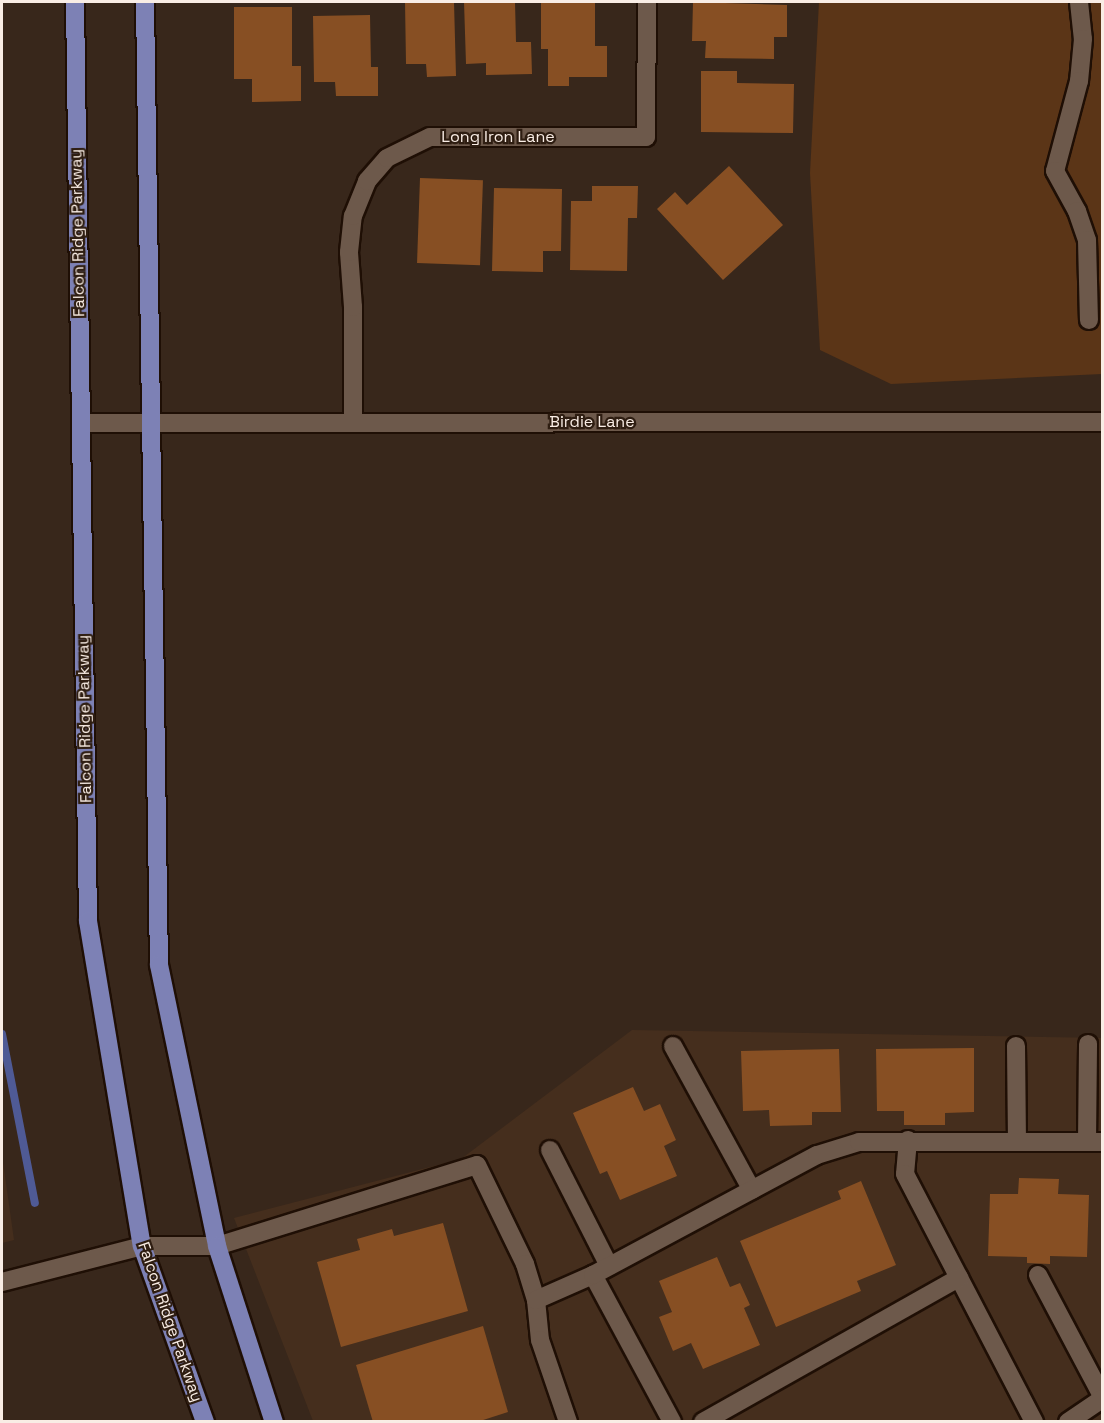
<!DOCTYPE html>
<html>
<head>
<meta charset="utf-8">
<style>
	body { margin:0 }
	#map { position:relative; width:1104px; height:1423px; overflow:hidden; background:#38271b; font-family:"Space Grotesk",sans-serif }
	div>[style] { position:absolute }
	.built>* { inset:0; background:#452e1d }
	.green>* { inset:0; background:#5b3517 }
	.stream>* { height:8px; margin:-4px; padding:0 4px; transform-origin:4px; border-radius:4px; background:#4f5a95 }
	.building>* { inset:0; background:#874f23; transform-origin:0 0 }
	.roads { filter:drop-shadow(2px 0 #1f0f05) drop-shadow(-2px 0 #1f0f05) drop-shadow(0 2px #1f0f05) drop-shadow(0 -2px #1f0f05) }
	.minor>* { height:18px; margin:-9px; padding:0 9px; transform-origin:9px; border-radius:9px; background:#6d594b }
	.major>* { height:18px; margin:-9px; padding:0 9px; transform-origin:9px; border-radius:9px; background:#7d81b5 }
	span { translate:-50% -50%; white-space:nowrap; text-align:center; line-height:1.15; -webkit-text-stroke:4.5px #2e1d11; paint-order:stroke }
	.street-label { font-size:16px; color:#f9ede5 }
	.frame { position:absolute; inset:0; border:3px solid #f9ede5; pointer-events:none }
</style>
</head>
<body>
<div id="map">
	<div class="built">
		<i style="clip-path:polygon(632px 1030px,1102px 1038px,1102px 1421px,313px 1421px,234px 1218px,461px 1159px)"></i>
		<i style="clip-path:polygon(2px 1155px,14px 1240px,2px 1243px)"></i>
	</div>
	<div class="green">
		<i style="clip-path:polygon(819px 2px,1102px 2px,1102px 374px,891px 384px,820px 350px,810px 173px)"></i>
	</div>
	<div class="stream">
		<i style="left:2px;top:1034px;width:172px;rotate:79deg"></i>
	</div>
	<div class="building">
		<i style="clip-path:polygon(405px 2px,454px 2px,456px 76px,427px 77px,426px 64px,406px 64px)"></i>
		<i style="clip-path:polygon(464px 2px,515px 2px,516px 42px,531px 42px,532px 74px,486px 75px,486px 63px,466px 64px)"></i>
		<i style="clip-path:polygon(541px 2px,595px 2px,595px 46px,607px 46px,607px 77px,569px 77px,569px 86px,548px 86px,548px 49px,541px 49px)"></i>
		<i style="clip-path:polygon(693px 2px,787px 5px,787px 37px,774px 37px,774px 59px,705px 58px,706px 41px,692px 41px)"></i>
		<i style="clip-path:polygon(234px 7px,292px 7px,292px 66px,301px 66px,301px 101px,252px 102px,252px 79px,234px 79px)"></i>
		<i style="clip-path:polygon(370px 15px,371px 67px,378px 67px,378px 96px,336px 96px,335px 82px,314px 82px,313px 16px)"></i>
		<i style="clip-path:polygon(701px 71px,737px 71px,737px 83px,794px 84px,793px 133px,701px 132px)"></i>
		<i style="clip-path:polygon(729px 166px,783px 225px,723px 280px,657px 209px,675px 192px,687px 205px)"></i>
		<i style="left:420px;top:178px;width:63px;height:85px;rotate:2deg"></i>
		<i style="clip-path:polygon(592px 186px,638px 186px,637px 218px,628px 218px,627px 271px,570px 270px,571px 201px,592px 201px)"></i>
		<i style="clip-path:polygon(494px 188px,562px 189px,561px 251px,543px 251px,543px 272px,492px 271px)"></i>
		<i style="clip-path:polygon(974px 1048px,974px 1112px,945px 1113px,945px 1125px,904px 1125px,904px 1111px,877px 1111px,876px 1049px)"></i>
		<i style="clip-path:polygon(839px 1049px,841px 1112px,812px 1112px,812px 1125px,770px 1126px,769px 1110px,743px 1111px,741px 1051px)"></i>
		<i style="clip-path:polygon(633px 1087px,644px 1111px,660px 1104px,676px 1140px,664px 1146px,677px 1176px,620px 1200px,607px 1171px,600px 1174px,573px 1113px)"></i>
		<i style="clip-path:polygon(1019px 1178px,1059px 1179px,1058px 1194px,1089px 1195px,1087px 1257px,1050px 1256px,1050px 1264px,1027px 1263px,1027px 1257px,988px 1256px,990px 1194px,1018px 1194px)"></i>
		<i style="clip-path:polygon(861px 1181px,896px 1265px,857px 1281px,861px 1291px,776px 1327px,740px 1241px,841px 1199px,838px 1191px)"></i>
		<i style="clip-path:polygon(443px 1223px,468px 1311px,341px 1347px,317px 1262px,360px 1250px,357px 1239px,392px 1229px,394px 1236px)"></i>
		<i style="clip-path:polygon(717px 1257px,730px 1287px,740px 1283px,750px 1305px,744px 1308px,760px 1345px,703px 1369px,691px 1343px,673px 1351px,659px 1317px,672px 1312px,659px 1281px)"></i>
		<i style="clip-path:polygon(483px 1326px,508px 1412px,477px 1422px,373px 1422px,356px 1365px)"></i>
	</div>
	<div class="roads">
		<div class="minor">
			<i style="left:1079px;top:2px;width:37px;rotate:84deg"></i>
			<i style="left:1083px;top:39px;width:42px;rotate:95.4deg"></i>
			<i style="left:1079px;top:81px;width:93px;rotate:104.9deg"></i>
			<i style="left:1055px;top:171px;width:46px;rotate:61.2deg"></i>
			<i style="left:1077px;top:211px;width:31px;rotate:71deg"></i>
			<i style="left:1087px;top:240px;width:80px;rotate:88.6deg"></i>
			<i style="left:353px;top:422px;width:115px;rotate:-90deg"></i>
			<i style="left:353px;top:307px;width:55px;rotate:-94.2deg"></i>
			<i style="left:349px;top:252px;width:36px;rotate:-84deg"></i>
			<i style="left:353px;top:216px;width:38px;rotate:-68deg"></i>
			<i style="left:367px;top:181px;width:30px;rotate:-49deg"></i>
			<i style="left:387px;top:158px;width:48px;rotate:-26deg"></i>
			<i style="left:430px;top:137px;width:216px"></i>
			<i style="left:646px;top:137px;width:135px;rotate:-89.6deg"></i>
			<i style="left:81px;top:423px;width:1021px;rotate:-0.06deg"></i>
			<i style="left:673px;top:1046px;width:164px;rotate:61.3deg"></i>
			<i style="left:1016px;top:1046px;width:95px;rotate:89.4deg"></i>
			<i style="left:908px;top:1140px;width:34px;rotate:95deg"></i>
			<i style="left:905px;top:1174px;width:280px;rotate:62.5deg"></i>
			<i style="left:1087px;top:1142px;width:98px;rotate:-89.4deg"></i>
			<i style="left:550px;top:1150px;width:130px;rotate:63deg"></i>
			<i style="left:593px;top:1275px;width:167px;rotate:61.7deg"></i>
			<i style="left:1038px;top:1275px;width:137px;rotate:62.1deg"></i>
			<i style="left:2px;top:1282px;width:145px;rotate:-14.4deg"></i>
			<i style="left:142px;top:1246px;width:75px"></i>
			<i style="left:217px;top:1246px;width:272px;rotate:-17.3deg"></i>
			<i style="left:477px;top:1165px;width:110px;rotate:64.1deg"></i>
			<i style="left:525px;top:1264px;width:38px;rotate:73deg"></i>
			<i style="left:536px;top:1300px;width:40px;rotate:84.3deg"></i>
			<i style="left:540px;top:1340px;width:87px;rotate:71.1deg"></i>
			<i style="left:536px;top:1300px;width:62px;rotate:-23.7deg"></i>
			<i style="left:593px;top:1275px;width:254px;rotate:-28.2deg"></i>
			<i style="left:817px;top:1155px;width:44px;rotate:-17.2deg"></i>
			<i style="left:859px;top:1142px;width:243px"></i>
			<i style="left:703px;top:1422px;width:294px;rotate:-29.4deg"></i>
			<i style="left:1068px;top:1422px;width:41px;rotate:-34.1deg"></i>
		</div>
		<div class="major">
			<i style="left:75px;top:2px;width:919px;rotate:89.19deg"></i>
			<i style="left:88px;top:921px;width:329px;rotate:80.6deg"></i>
			<i style="left:142px;top:1246px;width:187px;rotate:70.3deg"></i>
			<i style="left:145px;top:2px;width:963px;rotate:89.17deg"></i>
			<i style="left:159px;top:965px;width:287px;rotate:78.3deg"></i>
			<i style="left:217px;top:1246px;width:185px;rotate:72.1deg"></i>
		</div>
	</div>
	<div class="street-label">
		<span style="left:498px;top:137px">Long Iron Lane</span>
		<span style="left:78px;top:233px;rotate:-91deg">Falcon Ridge Parkway</span>
		<span style="left:592px;top:422px">Birdie Lane</span>
		<span style="left:85px;top:719px;rotate:-91deg">Falcon Ridge Parkway</span>
		<span style="left:170px;top:1322px;rotate:71deg">Falcon Ridge Parkway</span>
	</div>
	<div class="frame"></div>
</div>
</body>
</html>
